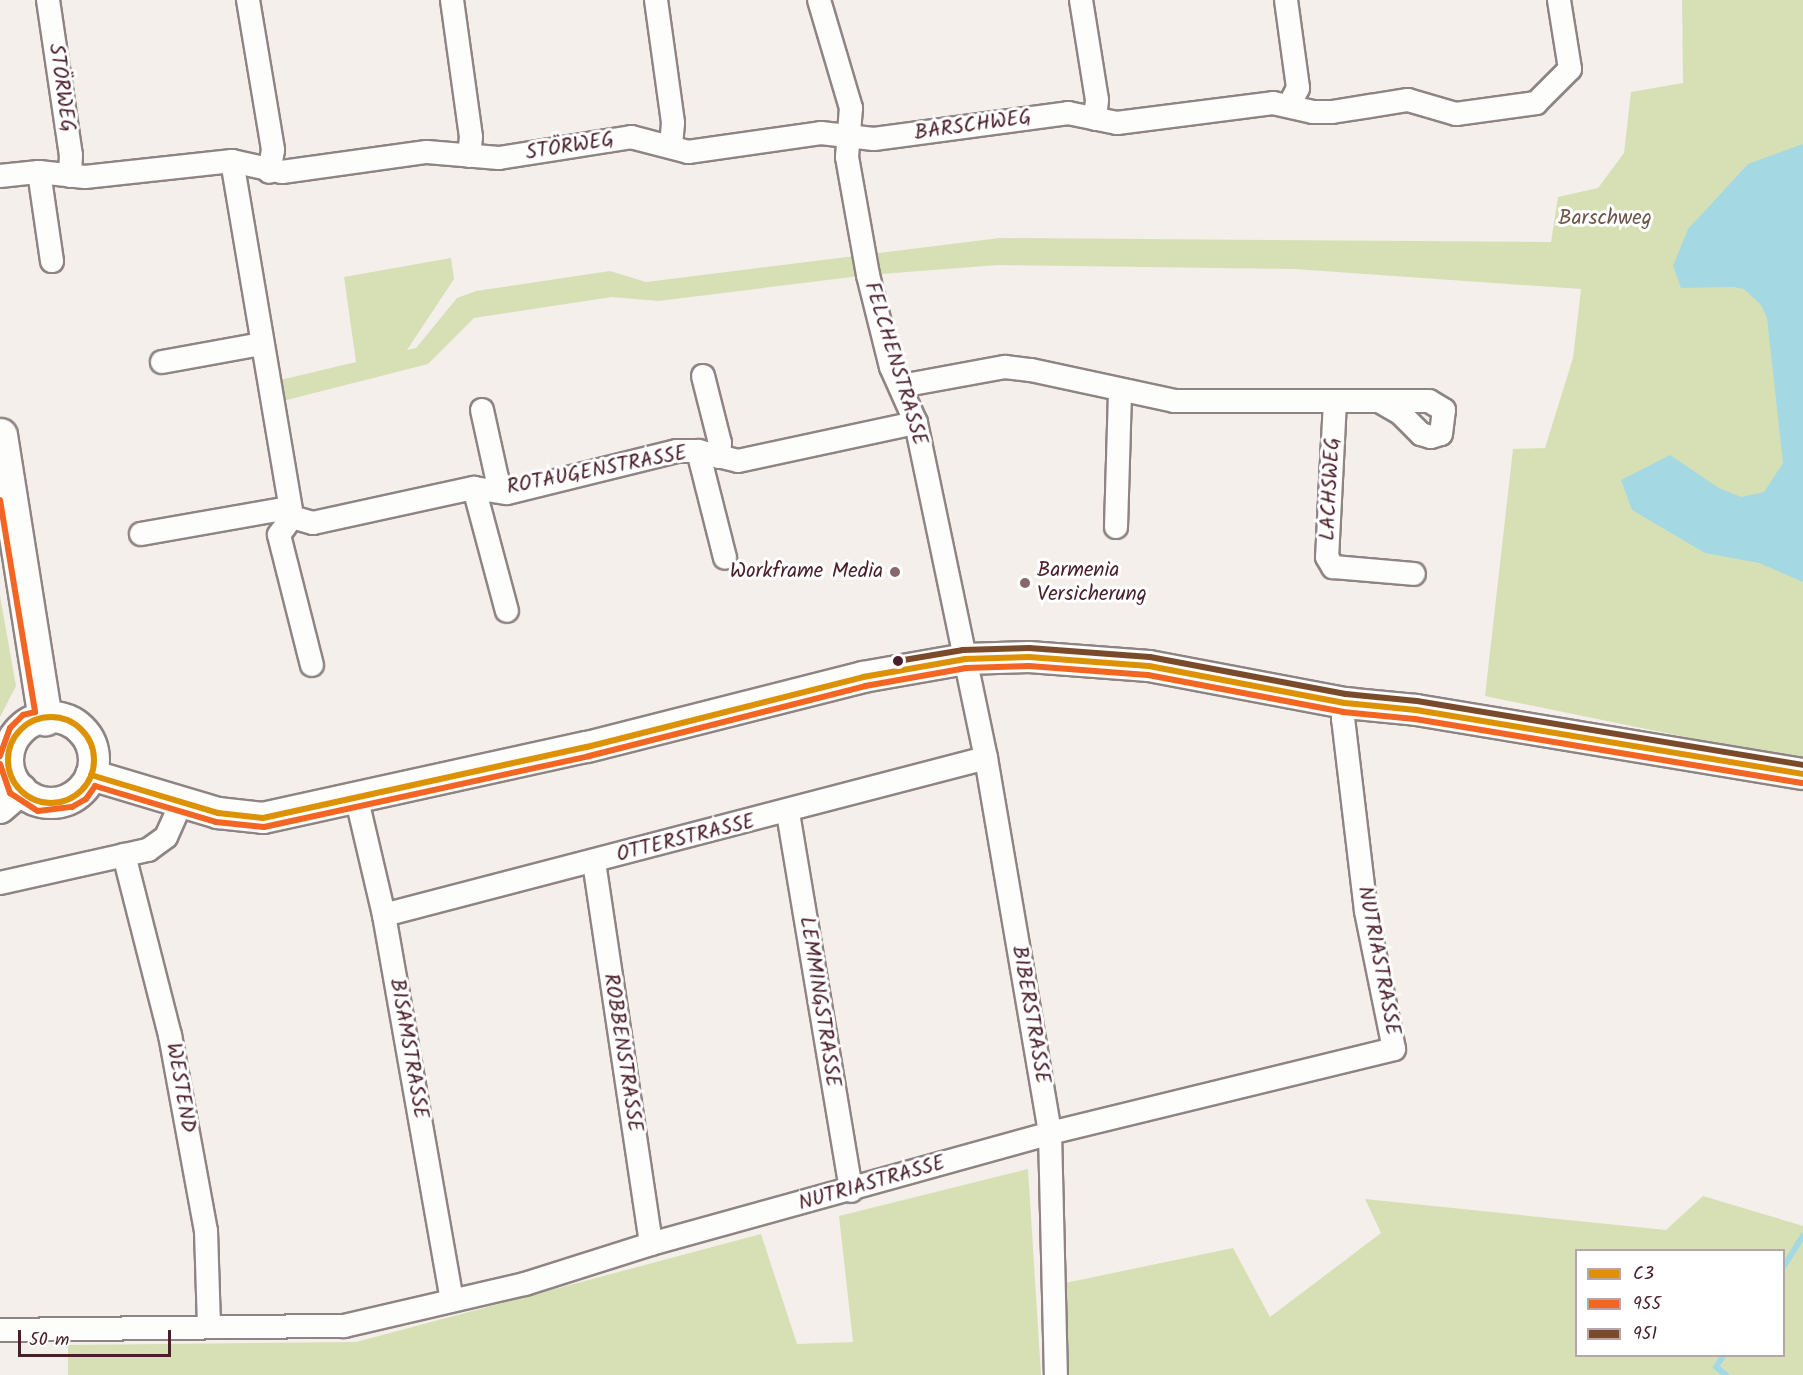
<!DOCTYPE html>
<html>
<head>
<meta charset="utf-8">
<style>
	body { margin:0 }
	#map { position:relative; width:1803px; height:1375px; overflow:hidden; background:#f4efea; font-family:Kalam,sans-serif }
	div>[style] { position:absolute }
	.green>* { inset:0; background:#d7e0b5 }
	.water>* { inset:0; background:#a4d9e4 }
	.stream>* { height:6px; margin:-3px; padding:0 3px; transform-origin:3px; border-radius:3px; background:#a4d9e4 }
	.roads { filter:drop-shadow(2px 0 #8f8484) drop-shadow(-2px 0 #8f8484) drop-shadow(0 2px #8f8484) drop-shadow(0 -2px #8f8484) }
	.minor>* { height:22px; margin:-11px; padding:0 11px; transform-origin:11px; border-radius:11px; background:#fdfdfc }
	.major>* { height:30px; margin:-15px; padding:0 15px; transform-origin:15px; border-radius:15px; background:#fdfdfc }
	.major>.ring { margin:-15px; padding:0; box-sizing:content-box; background:none; border:30px solid #fdfdfc; border-radius:50% }
	.highway>* { height:33px; margin:-16.5px; padding:0 16.5px; transform-origin:16.5px; border-radius:16.5px; background:#fdfdfc }
	.bus-1>* { height:6px; margin:-3px; padding:0 3px; transform-origin:3px; border-radius:3px; background:#dd9206 }
	.bus-1>.ring { margin:-3px; padding:0; box-sizing:content-box; background:none; border:6px solid #dd9206; border-radius:50% }
	.bus-2>* { height:6px; margin:-3px; padding:0 3px; transform-origin:3px; border-radius:3px; background:#f26522 }
	.bus-3>* { height:6px; margin:-3px; padding:0 3px; transform-origin:3px; border-radius:3px; background:#7a4b2a }
	.dots>* { width:16px; height:16px; translate:-50% -50%; box-sizing:border-box; border:3px solid #fff; border-radius:50% }
	span { translate:-50% -50%; white-space:nowrap; text-align:center; line-height:1.15; -webkit-text-stroke:6px #fff; paint-order:stroke }
	.street-label { font-size:21px; color:#4a1f2b }
	.park-label { font-size:21px; color:#6d5548 }
	.poi-label { font-size:21px; color:#4a1f2b }
	.left { translate:0 -50%; text-align:left }
	.right { translate:-100% -50%; text-align:right }
	.legend { position:absolute; left:1575px; top:1249px; width:210px; height:108px; box-sizing:border-box; background:#fff; border:2px solid #b7a5aa; margin:0; padding:8px 10px; list-style:none; font-size:18px; color:#4a1f2b }
	.legend li { display:flex; align-items:center; gap:12px; height:30px }
	.legend b { width:30px; border:2px solid #b7a5aa }
	.scale { position:absolute; left:18px; top:1330px; width:153px; height:27px; box-sizing:border-box; border:3px solid #4a1f2b; border-top:0; padding-left:8px; font-size:18px; line-height:21px; white-space:nowrap; color:#4a1f2b; -webkit-text-stroke:4px #fff; paint-order:stroke }
</style>
</head>
<body>
<div id="map">
	<div class="green">
		<i style="clip-path:polygon(1682px 0,1803px 0,1803px 761px,1485px 696px,1513px 449px,1545px 448px,1573px 358px,1581px 289px,1294px 269px,998px 265px,868px 275px,658px 301px,612px 297px,474px 318px,428px 364px,279px 402px,276px 381px,356px 362px,344px 277px,451px 258px,454px 279px,407px 350px,416px 348px,457px 298px,476px 291px,610px 271px,646px 282px,1000px 238px,1551px 242px,1558px 197px,1598px 188px,1624px 153px,1631px 92px,1683px 83px)"></i>
		<i style="clip-path:polygon(0 596px,16px 686px,0 717px)"></i>
		<i style="clip-path:polygon(1028px 1169px,1041px 1375px,68px 1375px,68px 1345px,356px 1342px,761px 1234px,797px 1344px,853px 1342px,839px 1216px)"></i>
		<i style="clip-path:polygon(evenodd,1703px 1196px,1803px 1226px,1803px 1375px,1069px 1375px,1065px 1283px,1233px 1248px,1270px 1317px,1381px 1233px,1365px 1199px,1666px 1230px,1703px 1196px,1576px 1250px,1784px 1250px,1784px 1356px,1576px 1356px,1576px 1250px)"></i>
	</div>
	<div class="water">
		<i style="clip-path:polygon(1803px 144px,1803px 582px,1759px 563px,1705px 553px,1632px 510px,1621px 480px,1670px 455px,1719px 488px,1741px 497px,1764px 492px,1783px 463px,1767px 318px,1761px 305px,1744px 289px,1733px 287px,1681px 288px,1673px 266px,1688px 229px,1748px 164px)"></i>
	</div>
	<div class="stream">
		<i style="left:1784px;top:1266px;width:36px;rotate:-58deg"></i>
		<i style="left:1723px;top:1356px;width:13px;rotate:122deg"></i>
		<i style="left:1716px;top:1367px;width:13px;rotate:39deg"></i>
	</div>
	<div class="roads">
		<div class="minor">
			<i style="left:48px;top:0;width:157px;rotate:81.6deg"></i>
			<i style="left:71px;top:155px;width:21px;rotate:93deg"></i>
			<i style="left:248px;top:0;width:152px;rotate:80.5deg"></i>
			<i style="left:273px;top:150px;width:22px;rotate:100deg"></i>
			<i style="left:452px;top:0;width:138px;rotate:82.1deg"></i>
			<i style="left:471px;top:137px;width:19px;rotate:96deg"></i>
			<i style="left:656px;top:0;width:124px;rotate:82.1deg"></i>
			<i style="left:673px;top:123px;width:23px;rotate:95deg"></i>
			<i style="left:819px;top:0;width:113px;rotate:73.5deg"></i>
			<i style="left:851px;top:108px;width:49px;rotate:94.7deg"></i>
			<i style="left:847px;top:157px;width:120px;rotate:79.9deg"></i>
			<i style="left:868px;top:275px;width:95px;rotate:76deg"></i>
			<i style="left:891px;top:367px;width:61px;rotate:65.9deg"></i>
			<i style="left:916px;top:423px;width:342px;rotate:78.2deg"></i>
			<i style="left:986px;top:758px;width:380px;rotate:80.3deg"></i>
			<i style="left:1050px;top:1133px;width:242px;rotate:88.6deg"></i>
			<i style="left:1081px;top:0;width:101px;rotate:80.9deg"></i>
			<i style="left:1097px;top:100px;width:19px;rotate:96deg"></i>
			<i style="left:1286px;top:0;width:89px;rotate:82.2deg"></i>
			<i style="left:1298px;top:88px;width:20px;rotate:117deg"></i>
			<i style="left:232px;top:161px;width:361px;rotate:80.4deg"></i>
			<i style="left:292px;top:517px;width:22px;rotate:16deg"></i>
			<i style="left:313px;top:523px;width:165px;rotate:-12.3deg"></i>
			<i style="left:474px;top:488px;width:33px;rotate:9deg"></i>
			<i style="left:507px;top:493px;width:175px;rotate:-13.9deg"></i>
			<i style="left:677px;top:451px;width:21px"></i>
			<i style="left:698px;top:451px;width:41px;rotate:14deg"></i>
			<i style="left:738px;top:461px;width:182px;rotate:-12.1deg"></i>
			<i style="left:39px;top:172px;width:90px;rotate:81.7deg"></i>
			<i style="left:0;top:176px;width:39px;rotate:-6deg"></i>
			<i style="left:39px;top:172px;width:46px;rotate:6.2deg"></i>
			<i style="left:85px;top:177px;width:148px;rotate:-6.2deg"></i>
			<i style="left:232px;top:161px;width:51px;rotate:12.4deg"></i>
			<i style="left:282px;top:172px;width:146px;rotate:-7.9deg"></i>
			<i style="left:427px;top:152px;width:72px;rotate:4.8deg"></i>
			<i style="left:499px;top:158px;width:134px;rotate:-9deg"></i>
			<i style="left:631px;top:137px;width:59px;rotate:14.7deg"></i>
			<i style="left:688px;top:152px;width:134px;rotate:-8.1deg"></i>
			<i style="left:821px;top:133px;width:53px;rotate:6.5deg"></i>
			<i style="left:874px;top:139px;width:196px;rotate:-7.6deg"></i>
			<i style="left:1068px;top:113px;width:50px;rotate:11.5deg"></i>
			<i style="left:1117px;top:123px;width:157px;rotate:-7.3deg"></i>
			<i style="left:1273px;top:103px;width:41px;rotate:12.7deg"></i>
			<i style="left:1313px;top:112px;width:19px"></i>
			<i style="left:1332px;top:112px;width:77px;rotate:-9deg"></i>
			<i style="left:1408px;top:100px;width:50px;rotate:16.3deg"></i>
			<i style="left:1456px;top:114px;width:81px;rotate:-7.8deg"></i>
			<i style="left:1536px;top:103px;width:48px;rotate:-45deg"></i>
			<i style="left:1570px;top:69px;width:70px;rotate:-99.1deg"></i>
			<i style="left:162px;top:362px;width:101px;rotate:-10.3deg"></i>
			<i style="left:703px;top:376px;width:69px;rotate:75.8deg"></i>
			<i style="left:720px;top:443px;width:14px;rotate:94deg"></i>
			<i style="left:901px;top:386px;width:106px;rotate:-10.4deg"></i>
			<i style="left:1005px;top:367px;width:26px;rotate:7deg"></i>
			<i style="left:1031px;top:370px;width:146px;rotate:12.2deg"></i>
			<i style="left:1174px;top:401px;width:205px"></i>
			<i style="left:1379px;top:401px;width:24px;rotate:30deg"></i>
			<i style="left:1400px;top:413px;width:30px;rotate:45deg"></i>
			<i style="left:1421px;top:434px;width:10px;rotate:17deg"></i>
			<i style="left:1431px;top:437px;width:10px;rotate:-17deg"></i>
			<i style="left:1441px;top:434px;width:24px;rotate:-83deg"></i>
			<i style="left:1444px;top:410px;width:17px;rotate:-149deg"></i>
			<i style="left:1429px;top:401px;width:50px;rotate:180deg"></i>
			<i style="left:1335px;top:401px;width:156px;rotate:92.9deg"></i>
			<i style="left:1327px;top:557px;width:12px;rotate:59deg"></i>
			<i style="left:1333px;top:567px;width:81px;rotate:4.9deg"></i>
			<i style="left:482px;top:410px;width:70px;rotate:77.6deg"></i>
			<i style="left:497px;top:478px;width:12px;rotate:95deg"></i>
			<i style="left:698px;top:451px;width:110px;rotate:75.8deg"></i>
			<i style="left:474px;top:488px;width:127px;rotate:75deg"></i>
			<i style="left:292px;top:517px;width:22px;rotate:126deg"></i>
			<i style="left:279px;top:535px;width:134px;rotate:75.8deg"></i>
			<i style="left:1116px;top:527px;width:136px;rotate:-88.3deg"></i>
			<i style="left:141px;top:534px;width:149px;rotate:-10deg"></i>
			<i style="left:357px;top:800px;width:118px;rotate:76.8deg"></i>
			<i style="left:384px;top:915px;width:390px;rotate:80deg"></i>
			<i style="left:788px;top:813px;width:383px;rotate:80.5deg"></i>
			<i style="left:124px;top:855px;width:186px;rotate:75.7deg"></i>
			<i style="left:170px;top:1035px;width:199px;rotate:79.6deg"></i>
			<i style="left:206px;top:1231px;width:95px;rotate:88.2deg"></i>
			<i style="left:594px;top:862px;width:386px;rotate:81.5deg"></i>
			<i style="left:0;top:883px;width:152px;rotate:-12.6deg"></i>
			<i style="left:148px;top:850px;width:22px;rotate:-36deg"></i>
			<i style="left:166px;top:837px;width:36px;rotate:-66deg"></i>
			<i style="left:384px;top:915px;width:622px;rotate:-14.62deg"></i>
			<i style="left:0;top:1330px;width:344px;rotate:-0.7deg"></i>
			<i style="left:344px;top:1326px;width:186px;rotate:-13.1deg"></i>
			<i style="left:525px;top:1284px;width:132px;rotate:-17.6deg"></i>
			<i style="left:651px;top:1244px;width:414px;rotate:-15.5deg"></i>
			<i style="left:1050px;top:1133px;width:354px;rotate:-13.7deg"></i>
			<i style="left:1394px;top:1049px;width:141px;rotate:-101.5deg"></i>
			<i style="left:1366px;top:911px;width:193px;rotate:-96.8deg"></i>
			<i style="left:1343px;top:719px;width:16px;rotate:-83deg"></i>
		</div>
		<div class="major">
			<i class="ring" style="left:8px;top:717px;width:56px;height:56px"></i>
			<i style="left:91px;top:775px;width:133px;rotate:16.7deg"></i>
			<i style="left:218px;top:813px;width:45px;rotate:6.3deg"></i>
			<i style="left:263px;top:818px;width:332px;rotate:-12.4deg"></i>
			<i style="left:587px;top:747px;width:285px;rotate:-14.2deg"></i>
			<i style="left:863px;top:677px;width:104px;rotate:-10deg"></i>
			<i style="left:965px;top:659px;width:64px;rotate:-1.8deg"></i>
			<i style="left:1029px;top:657px;width:120px;rotate:4.3deg"></i>
			<i style="left:1149px;top:666px;width:199px;rotate:10.7deg"></i>
			<i style="left:1345px;top:703px;width:71px;rotate:5.6deg"></i>
			<i style="left:1416px;top:710px;width:392px;rotate:9.4deg"></i>
			<i style="left:0;top:808px;width:28px;rotate:-41deg"></i>
		</div>
		<div class="highway">
			<i style="left:0;top:435px;width:287px;rotate:81deg"></i>
		</div>
	</div>
	<div class="bus-1">
		<i class="ring" style="left:8px;top:717px;width:80px;height:80px"></i>
		<i style="left:91px;top:775px;width:133px;rotate:16.7deg"></i>
		<i style="left:218px;top:813px;width:45px;rotate:6.3deg"></i>
		<i style="left:263px;top:818px;width:332px;rotate:-12.4deg"></i>
		<i style="left:587px;top:747px;width:285px;rotate:-14.2deg"></i>
		<i style="left:863px;top:677px;width:104px;rotate:-10deg"></i>
		<i style="left:965px;top:659px;width:64px;rotate:-1.8deg"></i>
		<i style="left:1029px;top:657px;width:120px;rotate:4.3deg"></i>
		<i style="left:1149px;top:666px;width:199px;rotate:10.7deg"></i>
		<i style="left:1345px;top:703px;width:71px;rotate:5.6deg"></i>
		<i style="left:1416px;top:710px;width:392px;rotate:9.4deg"></i>
	</div>
	<div class="bus-2">
		<i style="left:0;top:500px;width:215px;rotate:80.6deg"></i>
		<i style="left:35px;top:712px;width:12px;rotate:166deg"></i>
		<i style="left:23px;top:715px;width:18px;rotate:135deg"></i>
		<i style="left:10px;top:728px;width:30px;rotate:110deg"></i>
		<i style="left:0;top:764px;width:31px;rotate:71deg"></i>
		<i style="left:10px;top:793px;width:33px;rotate:33deg"></i>
		<i style="left:38px;top:811px;width:34px;rotate:-7deg"></i>
		<i style="left:72px;top:807px;width:16px;rotate:-30deg"></i>
		<i style="left:86px;top:799px;width:16px;rotate:-55deg"></i>
		<i style="left:95px;top:786px;width:126px;rotate:16.6deg"></i>
		<i style="left:216px;top:822px;width:48px;rotate:5.9deg"></i>
		<i style="left:264px;top:827px;width:333px;rotate:-12.3deg"></i>
		<i style="left:589px;top:756px;width:285px;rotate:-14.2deg"></i>
		<i style="left:865px;top:686px;width:103px;rotate:-10.1deg"></i>
		<i style="left:966px;top:668px;width:63px;rotate:-1.8deg"></i>
		<i style="left:1029px;top:666px;width:119px;rotate:4.3deg"></i>
		<i style="left:1148px;top:675px;width:198px;rotate:10.7deg"></i>
		<i style="left:1343px;top:712px;width:72px;rotate:5.6deg"></i>
		<i style="left:1415px;top:719px;width:392px;rotate:9.4deg"></i>
	</div>
	<div class="bus-3">
		<i style="left:898px;top:661px;width:66px;rotate:-9.6deg"></i>
		<i style="left:963px;top:650px;width:66px;rotate:-1.7deg"></i>
		<i style="left:1029px;top:648px;width:121px;rotate:4.3deg"></i>
		<i style="left:1150px;top:657px;width:199px;rotate:10.7deg"></i>
		<i style="left:1346px;top:694px;width:71px;rotate:5.6deg"></i>
		<i style="left:1417px;top:701px;width:391px;rotate:9.4deg"></i>
	</div>
	<div class="dots">
		<i style="left:895px;top:572px;background:#86686e"></i>
		<i style="left:1025px;top:583px;background:#86686e"></i>
		<i style="left:898px;top:661px;background:#4a1f2b"></i>
	</div>
	<div class="street-label">
		<span style="left:61px;top:88px;rotate:82deg">STÖRWEG</span>
		<span style="left:973px;top:126px;rotate:-8deg">BARSCHWEG</span>
		<span style="left:570px;top:147px;rotate:-9deg">STÖRWEG</span>
		<span style="left:895px;top:364px;rotate:73deg">FELCHENSTRASSE</span>
		<span style="left:597px;top:471px;rotate:-11deg">ROTAUGENSTRASSE</span>
		<span style="left:1331px;top:489px;rotate:-87deg">LACHSWEG</span>
		<span style="left:686px;top:839px;rotate:-14deg">OTTERSTRASSE</span>
		<span style="left:1378px;top:961px;rotate:79deg">NUTRIASTRASSE</span>
		<span style="left:819px;top:1002px;rotate:81deg">LEMMINGSTRASSE</span>
		<span style="left:1030px;top:1015px;rotate:80deg">BIBERSTRASSE</span>
		<span style="left:408px;top:1049px;rotate:80deg">BISAMSTRASSE</span>
		<span style="left:622px;top:1053px;rotate:81deg">ROBBENSTRASSE</span>
		<span style="left:180px;top:1088px;rotate:80deg">WESTEND</span>
		<span style="left:872px;top:1184px;rotate:-16deg">NUTRIASTRASSE</span>
	</div>
	<div class="park-label">
		<span style="left:1605px;top:219px">Barschweg</span>
	</div>
	<div class="poi-label">
		<span class="left" style="left:1037px;top:583px">Barmenia<br>Versicherung</span>
		<span class="right" style="left:883px;top:572px">Workframe Media</span>
	</div>
	<ul class="legend">
	<li><b style="height:8px;background:#dd9206"></b>C3</li>
	<li><b style="height:8px;background:#f26522"></b>955</li>
	<li><b style="height:8px;background:#7a4b2a"></b>951</li>
	</ul>
	<div class="scale">50 m</div>
</div>
</body>
</html>
